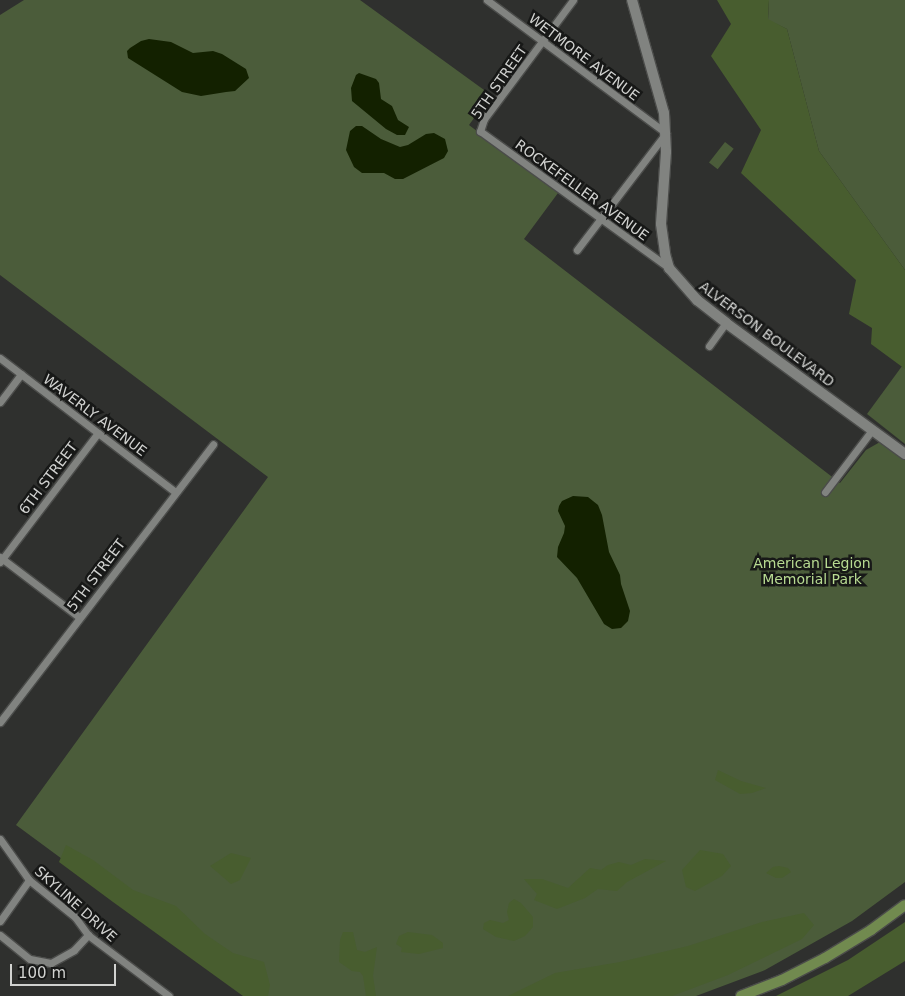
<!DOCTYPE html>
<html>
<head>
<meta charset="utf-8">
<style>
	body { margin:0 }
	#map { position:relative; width:905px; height:996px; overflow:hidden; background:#2f302e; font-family:"DejaVu Sans",sans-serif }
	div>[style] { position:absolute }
	.green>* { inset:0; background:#4b5c3a; transform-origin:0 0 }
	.forest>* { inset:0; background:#485d2f }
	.water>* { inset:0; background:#132100 }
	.roads { filter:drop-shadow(1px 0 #4b4c4a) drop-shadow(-1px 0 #4b4c4a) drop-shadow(0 1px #4b4c4a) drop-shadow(0 -1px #4b4c4a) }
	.minor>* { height:7px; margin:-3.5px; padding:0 3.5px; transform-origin:3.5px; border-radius:3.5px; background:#818380 }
	.secondary>* { height:10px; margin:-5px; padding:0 5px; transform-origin:5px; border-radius:5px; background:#818380 }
	.primary>* { height:10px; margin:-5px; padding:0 5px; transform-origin:5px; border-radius:5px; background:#718a4f }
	span { translate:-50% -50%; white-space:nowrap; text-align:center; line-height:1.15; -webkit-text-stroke:5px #171817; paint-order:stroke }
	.street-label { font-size:14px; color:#d1d2d0 }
	.park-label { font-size:14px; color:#b8db92 }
	.scale { position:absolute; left:10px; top:964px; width:106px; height:22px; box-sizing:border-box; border:2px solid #d1d2d0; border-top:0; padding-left:6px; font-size:15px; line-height:18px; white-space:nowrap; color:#d1d2d0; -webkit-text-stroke:4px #171817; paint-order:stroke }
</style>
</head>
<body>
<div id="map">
	<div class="green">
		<i style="clip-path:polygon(24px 0,360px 0,491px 95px,469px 125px,558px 193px,524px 239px,840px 483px,866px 450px,880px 442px,905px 460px,905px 882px,852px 921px,765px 970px,696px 996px,248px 996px,16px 825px,268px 477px,0 275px,0 15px)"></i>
		<i style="clip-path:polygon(769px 0,905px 0,905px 270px,819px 151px,787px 29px,768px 20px)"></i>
		<i style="left:725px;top:142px;width:11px;height:26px;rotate:38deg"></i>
		<i style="clip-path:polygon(905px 362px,905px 444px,867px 414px)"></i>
	</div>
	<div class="forest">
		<i style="clip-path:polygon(717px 0,769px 0,768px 19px,787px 29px,819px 151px,905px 270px,905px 369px,871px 344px,872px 328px,849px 314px,856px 280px,741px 173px,761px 130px,711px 56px,731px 24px)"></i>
		<i style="clip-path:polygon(718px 770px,741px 781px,766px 788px,752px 793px,740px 794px,715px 780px)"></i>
		<i style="clip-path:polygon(66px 845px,93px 860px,133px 890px,176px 906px,205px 934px,233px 953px,264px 962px,270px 985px,268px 996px,243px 996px,113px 902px,59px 862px)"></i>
		<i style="clip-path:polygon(700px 850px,723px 854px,731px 866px,722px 876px,695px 891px,686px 887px,682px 870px)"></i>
		<i style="clip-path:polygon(231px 853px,251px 858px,240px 880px,231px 884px,210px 866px)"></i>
		<i style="clip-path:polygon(645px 859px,666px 861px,627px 882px,617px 891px,598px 889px,585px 898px,557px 909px,534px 900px,537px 894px,524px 879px,542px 879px,568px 888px,590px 868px,601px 870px,608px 865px,619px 862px,631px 865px)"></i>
		<i style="clip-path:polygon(779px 866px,788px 868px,791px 872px,782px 878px,776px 878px,766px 873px,773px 867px)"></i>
		<i style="clip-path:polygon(514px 899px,521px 903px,533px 917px,533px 927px,525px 936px,514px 941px,496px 937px,483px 929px,484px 923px,490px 920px,503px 923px,509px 920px,507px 912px,509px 903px)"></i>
		<i style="clip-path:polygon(804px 913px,814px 925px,802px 939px,728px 975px,672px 996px,508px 996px,555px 973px,620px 962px,688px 946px,762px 922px)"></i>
		<i style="clip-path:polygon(905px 922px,905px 961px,848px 996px,776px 996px,848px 960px)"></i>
		<i style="clip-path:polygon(343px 932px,353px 932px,357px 950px,365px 952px,377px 947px,373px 976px,376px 996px,366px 996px,363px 976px,360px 972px,352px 971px,339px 962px,340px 940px)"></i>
		<i style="clip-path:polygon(408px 932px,432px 935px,443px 943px,443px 948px,419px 954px,401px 952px,402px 948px,396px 944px,399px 936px)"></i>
	</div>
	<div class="water">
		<i style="clip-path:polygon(149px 39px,171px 42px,193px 53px,213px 51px,222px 54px,246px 69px,249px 78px,235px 91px,226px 92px,201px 96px,182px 92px,128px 58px,127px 51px,130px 48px,141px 41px)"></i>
		<i style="clip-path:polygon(359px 73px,376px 79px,379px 83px,381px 99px,392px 106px,398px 120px,409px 127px,405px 135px,397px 135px,386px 129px,352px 101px,351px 88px,356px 75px)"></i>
		<i style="clip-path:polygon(356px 126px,362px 126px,381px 139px,400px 147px,408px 145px,426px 134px,434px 133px,445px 139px,448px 151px,444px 158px,403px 179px,395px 179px,384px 173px,362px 173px,354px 167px,346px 150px,350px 131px)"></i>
		<i style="clip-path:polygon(573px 496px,588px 497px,598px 505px,602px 515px,609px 552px,620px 575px,621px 584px,630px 611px,628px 621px,621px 628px,612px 629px,604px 624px,577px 578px,557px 557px,558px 547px,564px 533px,565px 526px,558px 511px,559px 506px,562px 501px)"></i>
	</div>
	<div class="roads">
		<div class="minor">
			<i style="left:487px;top:0;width:223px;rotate:36.6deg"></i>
			<i style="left:666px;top:133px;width:147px;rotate:127.3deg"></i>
			<i style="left:573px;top:0;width:149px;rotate:126.8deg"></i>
			<i style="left:484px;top:119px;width:13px;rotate:108deg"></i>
			<i style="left:480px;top:131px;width:233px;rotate:35.9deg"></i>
			<i style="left:709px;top:346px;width:29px;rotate:-54deg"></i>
			<i style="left:0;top:358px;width:220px;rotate:37.4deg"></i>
			<i style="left:0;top:402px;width:35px;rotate:-53deg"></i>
			<i style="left:825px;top:492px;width:78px;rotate:-52.8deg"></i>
			<i style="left:0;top:557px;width:99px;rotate:37.2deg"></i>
			<i style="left:0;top:562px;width:162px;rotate:-52.8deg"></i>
			<i style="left:0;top:722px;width:350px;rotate:-52.5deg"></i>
			<i style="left:0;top:839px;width:50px;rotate:54.7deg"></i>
			<i style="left:29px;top:880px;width:59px;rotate:38.8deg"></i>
			<i style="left:75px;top:917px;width:22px;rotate:54deg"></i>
			<i style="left:88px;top:935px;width:101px;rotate:37deg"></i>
			<i style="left:0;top:921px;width:50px;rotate:-54.7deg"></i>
			<i style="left:0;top:935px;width:38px;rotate:39deg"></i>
			<i style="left:30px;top:959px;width:21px;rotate:11deg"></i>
			<i style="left:51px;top:963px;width:26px;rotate:-29deg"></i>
			<i style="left:74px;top:950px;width:21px;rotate:-47deg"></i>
		</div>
		<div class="secondary">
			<i style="left:632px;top:0;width:117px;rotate:74.2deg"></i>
			<i style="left:664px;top:113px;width:39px;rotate:87deg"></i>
			<i style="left:666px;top:152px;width:72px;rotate:94deg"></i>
			<i style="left:661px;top:224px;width:30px;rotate:82deg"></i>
			<i style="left:665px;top:254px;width:15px;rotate:74deg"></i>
			<i style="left:669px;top:268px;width:43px;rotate:48.8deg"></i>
			<i style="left:697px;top:300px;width:37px;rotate:38deg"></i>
			<i style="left:726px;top:323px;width:222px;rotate:36.2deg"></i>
		</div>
		<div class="primary">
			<i style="left:741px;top:996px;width:44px;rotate:-21.3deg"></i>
			<i style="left:782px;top:980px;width:48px;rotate:-27.1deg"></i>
			<i style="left:825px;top:958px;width:54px;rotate:-31.3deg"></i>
			<i style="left:871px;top:930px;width:42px;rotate:-36.3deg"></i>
		</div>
	</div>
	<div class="street-label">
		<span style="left:584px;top:57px;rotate:37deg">WETMORE AVENUE</span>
		<span style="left:499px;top:82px;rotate:-55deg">5TH STREET</span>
		<span style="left:582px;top:190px;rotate:36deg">ROCKEFELLER AVENUE</span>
		<span style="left:767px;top:334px;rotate:37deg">ALVERSON BOULEVARD</span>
		<span style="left:95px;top:415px;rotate:37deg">WAVERLY AVENUE</span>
		<span style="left:48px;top:478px;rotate:-53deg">6TH STREET</span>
		<span style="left:96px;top:575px;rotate:-53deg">5TH STREET</span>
		<span style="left:76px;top:904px;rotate:42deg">SKYLINE DRIVE</span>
	</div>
	<div class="park-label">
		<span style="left:812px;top:571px">American Legion<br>Memorial Park</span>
	</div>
	<div class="scale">100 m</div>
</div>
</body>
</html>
